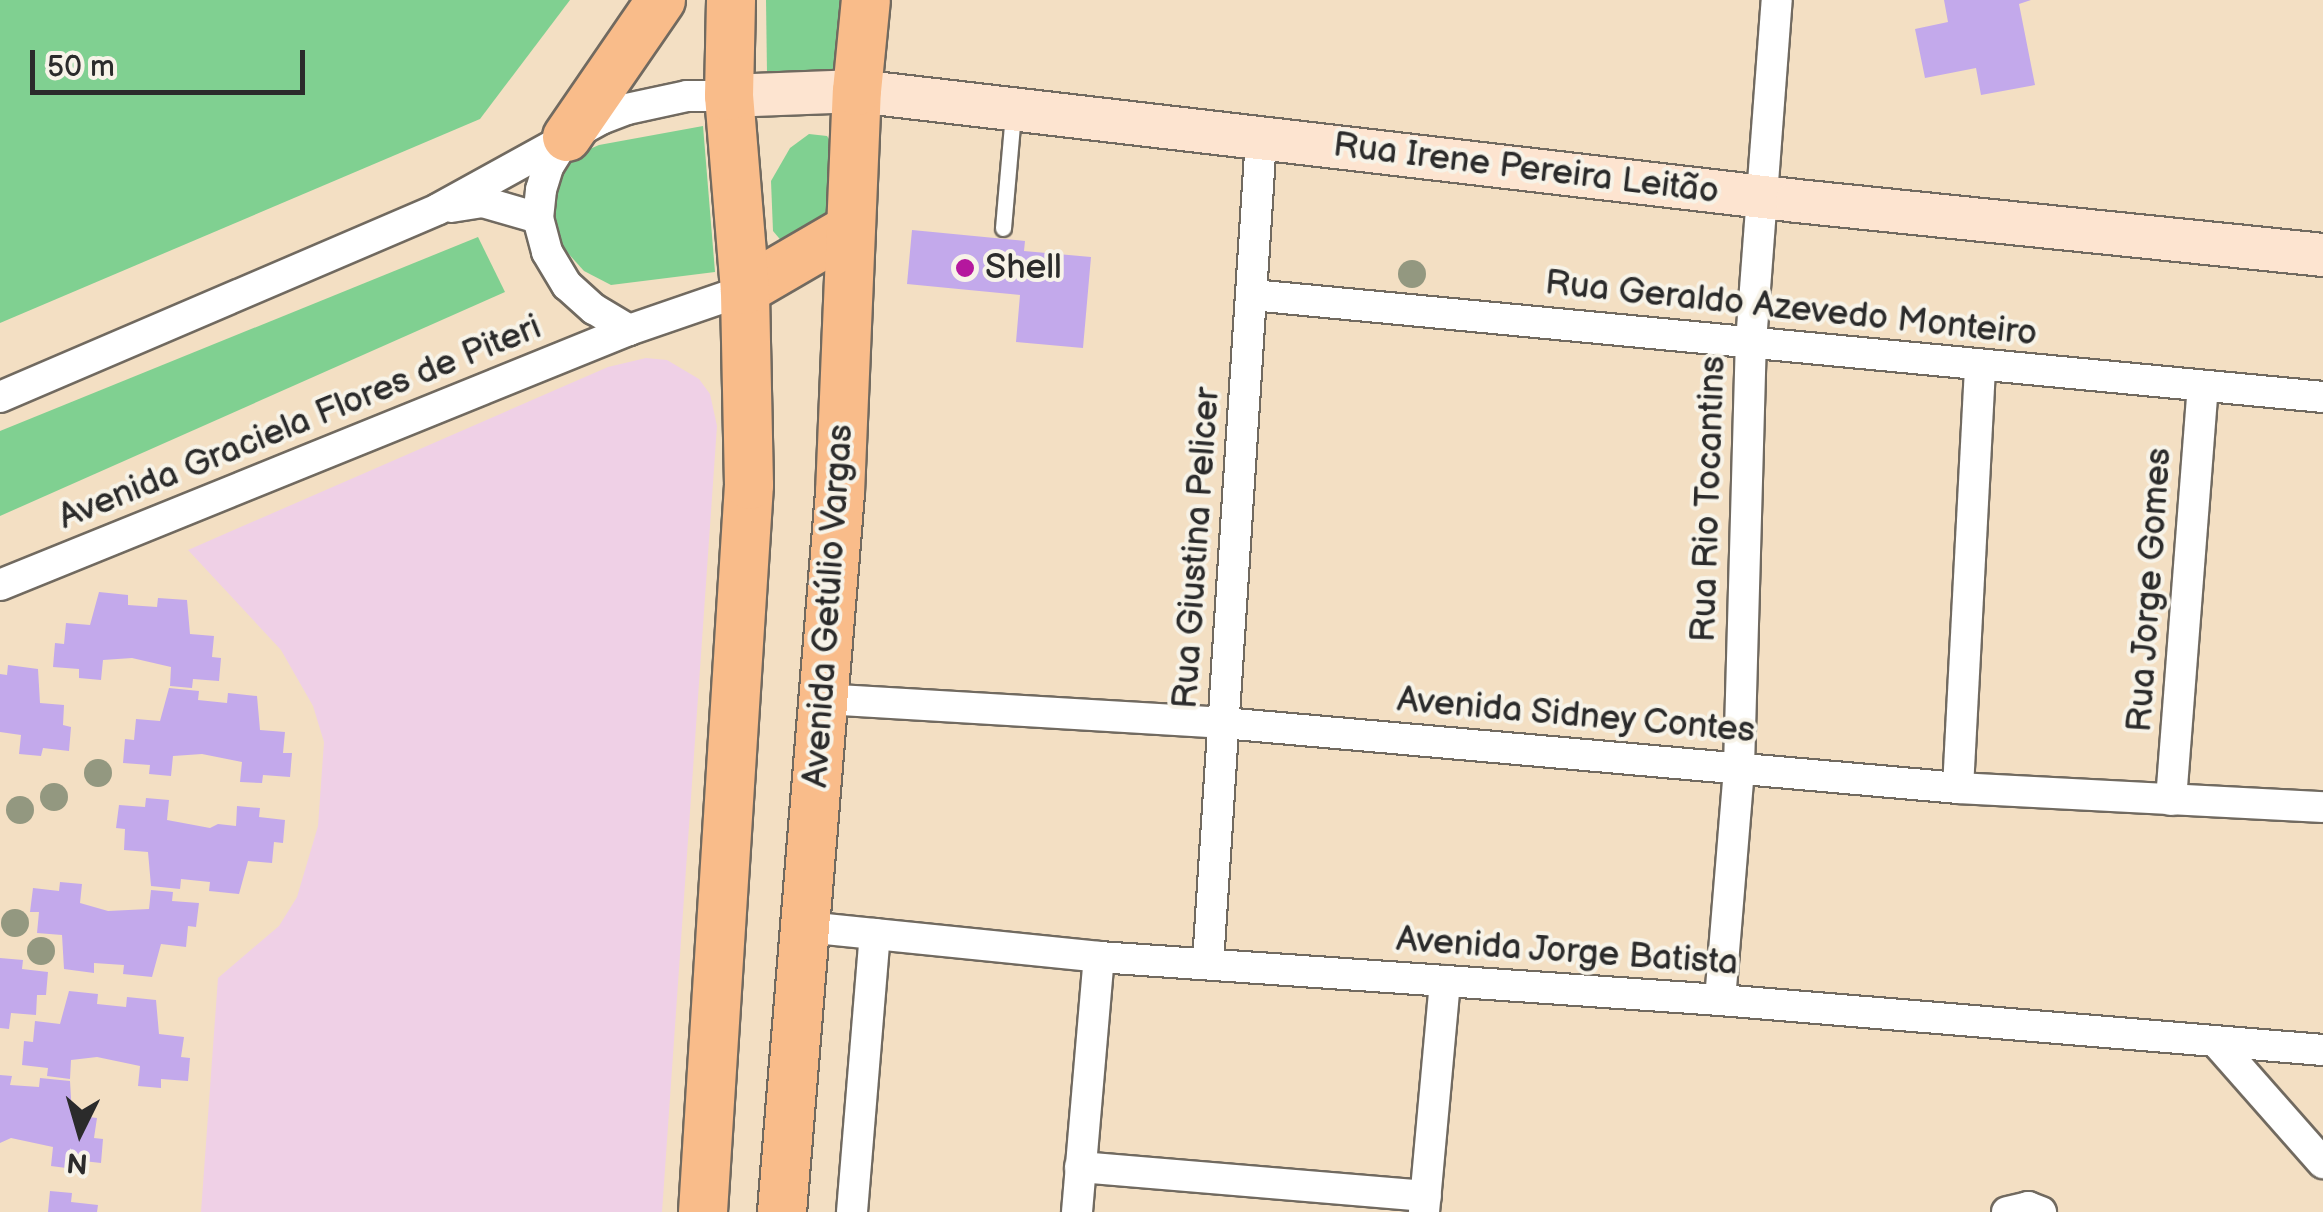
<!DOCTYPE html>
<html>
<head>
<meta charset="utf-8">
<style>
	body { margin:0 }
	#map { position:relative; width:2323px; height:1212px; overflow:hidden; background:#f3dfc3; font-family:"Balsamiq Sans",sans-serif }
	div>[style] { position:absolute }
	.built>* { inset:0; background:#efd0e6 }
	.green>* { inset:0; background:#80d091 }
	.building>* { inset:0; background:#c3a9eb }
	.roads { filter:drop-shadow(2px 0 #716a60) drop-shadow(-2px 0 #716a60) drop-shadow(0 2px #716a60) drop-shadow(0 -2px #716a60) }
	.lane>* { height:15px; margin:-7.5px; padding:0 7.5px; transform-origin:7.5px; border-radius:7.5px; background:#fff }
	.street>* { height:30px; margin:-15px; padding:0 15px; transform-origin:15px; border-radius:15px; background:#fff }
	.secondary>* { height:42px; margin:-21px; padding:0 21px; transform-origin:21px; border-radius:21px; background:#fde4d0 }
	.primary>* { height:48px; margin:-24px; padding:0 24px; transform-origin:24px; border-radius:24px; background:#f9bc8a }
	.trees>* { width:28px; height:28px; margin:-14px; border-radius:50%; background:#939880 }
	.dots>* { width:28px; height:28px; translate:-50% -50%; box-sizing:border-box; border:5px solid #f7f3e8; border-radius:50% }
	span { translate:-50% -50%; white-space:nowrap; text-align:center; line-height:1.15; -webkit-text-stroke:8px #f7f3e8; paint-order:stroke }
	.street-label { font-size:35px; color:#2b2b2b }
	.poi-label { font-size:35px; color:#2b2b2b }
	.left { translate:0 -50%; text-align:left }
	.north { position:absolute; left:30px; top:1082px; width:100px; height:100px; -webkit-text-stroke:8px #f7f3e8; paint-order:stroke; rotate:185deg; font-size:28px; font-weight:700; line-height:40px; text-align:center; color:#2b2b2b }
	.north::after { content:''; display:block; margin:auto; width:35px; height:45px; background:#2b2b2b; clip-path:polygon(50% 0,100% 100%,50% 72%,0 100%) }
	.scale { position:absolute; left:30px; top:50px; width:275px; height:45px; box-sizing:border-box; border:5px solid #2b2b2b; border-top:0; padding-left:12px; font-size:30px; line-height:35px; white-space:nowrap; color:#2b2b2b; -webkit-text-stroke:8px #f7f3e8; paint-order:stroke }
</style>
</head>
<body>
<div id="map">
	<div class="built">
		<i style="clip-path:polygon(646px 358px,667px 360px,699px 379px,710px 394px,717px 426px,662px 1212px,201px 1212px,218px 978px,279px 926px,297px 897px,318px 826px,324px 742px,313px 706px,281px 650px,188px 550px,608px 367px)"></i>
	</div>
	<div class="green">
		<i style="clip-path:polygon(0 0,570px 0,480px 119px,0 323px)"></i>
		<i style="clip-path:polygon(766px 0,842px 0,833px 69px,767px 73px)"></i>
		<i style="clip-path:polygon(703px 126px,715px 272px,611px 285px,584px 271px,548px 231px,560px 162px,599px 145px)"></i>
		<i style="clip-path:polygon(809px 134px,827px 136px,832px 144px,828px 214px,798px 244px,784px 244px,773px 231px,771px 181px,790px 148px)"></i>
		<i style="clip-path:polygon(478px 237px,505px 292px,0 516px,0 431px)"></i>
	</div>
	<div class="building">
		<i style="clip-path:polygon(1944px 0,2031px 0,2019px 4px,2035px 85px,1981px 95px,1976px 68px,1925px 78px,1915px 29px,1948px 22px)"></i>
		<i style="clip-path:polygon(912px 230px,1025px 241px,1024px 251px,1091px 257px,1083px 348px,1016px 342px,1020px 295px,907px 284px)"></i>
		<i style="clip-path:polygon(99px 592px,128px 595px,128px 605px,157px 607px,158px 598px,187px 600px,190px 634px,214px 636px,212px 657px,221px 658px,219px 681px,193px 679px,192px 688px,170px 686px,171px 667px,132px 658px,103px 660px,101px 680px,79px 678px,79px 669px,53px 667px,55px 643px,64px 644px,66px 623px,90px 625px)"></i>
		<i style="clip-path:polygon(8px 665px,38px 669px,40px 703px,64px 705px,63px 725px,71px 727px,69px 751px,43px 748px,41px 756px,19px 754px,21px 735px,0 732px,0 674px,7px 675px)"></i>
		<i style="clip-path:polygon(169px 688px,199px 691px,198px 700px,227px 703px,228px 693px,257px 696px,260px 730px,285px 732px,283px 753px,292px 753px,290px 777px,263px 775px,262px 783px,240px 782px,242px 762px,202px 754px,173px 756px,171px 776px,149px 774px,150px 765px,123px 763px,125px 739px,134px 740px,136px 719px,160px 721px)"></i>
		<i style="clip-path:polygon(146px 798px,169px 800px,167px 820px,210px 828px,218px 824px,236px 826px,237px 806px,260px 808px,259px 817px,285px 820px,283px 843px,274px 842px,272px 863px,248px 861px,239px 894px,209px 891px,210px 882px,181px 879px,180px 889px,151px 886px,148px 852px,124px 850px,125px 829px,116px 828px,119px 805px,145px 807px)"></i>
		<i style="clip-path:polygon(60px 882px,82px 884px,80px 903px,108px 911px,149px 909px,151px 890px,173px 892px,172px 901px,199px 903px,196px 927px,188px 926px,186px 947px,161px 944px,152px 977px,123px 974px,124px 965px,94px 963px,94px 973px,64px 969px,62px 935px,37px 933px,39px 912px,30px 912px,33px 888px,59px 891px)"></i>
		<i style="clip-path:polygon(0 958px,23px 960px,22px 969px,48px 972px,46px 995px,37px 995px,36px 1015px,11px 1013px,9px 1029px,0 1028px)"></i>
		<i style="clip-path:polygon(69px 991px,98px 994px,97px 1004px,126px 1007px,127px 997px,156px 1000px,159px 1034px,184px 1037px,181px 1057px,190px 1058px,188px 1081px,161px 1079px,161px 1088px,138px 1086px,140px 1066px,97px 1057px,71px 1060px,70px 1079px,47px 1076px,48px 1068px,22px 1065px,24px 1041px,33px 1042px,35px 1021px,60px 1024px)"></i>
		<i style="clip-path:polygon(0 1075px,12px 1076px,10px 1085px,39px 1087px,40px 1078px,70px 1081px,72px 1115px,97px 1118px,94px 1138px,103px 1139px,101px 1163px,74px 1160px,74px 1169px,51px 1166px,53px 1147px,11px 1138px,0 1143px)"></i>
		<i style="clip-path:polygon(50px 1191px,72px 1193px,71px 1202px,98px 1205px,97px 1212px,48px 1212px)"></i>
	</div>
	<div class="roads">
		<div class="lane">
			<i style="left:1003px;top:228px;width:115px;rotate:-85deg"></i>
		</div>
		<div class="street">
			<i style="left:566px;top:138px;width:34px;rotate:122deg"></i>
			<i style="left:548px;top:167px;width:24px;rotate:107deg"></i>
			<i style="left:541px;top:190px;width:28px;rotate:96deg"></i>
			<i style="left:538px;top:218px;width:35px;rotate:75deg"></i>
			<i style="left:547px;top:252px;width:39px;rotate:59deg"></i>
			<i style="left:567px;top:285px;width:36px;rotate:42deg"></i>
			<i style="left:594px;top:309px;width:41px;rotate:31deg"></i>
			<i style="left:451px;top:207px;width:32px;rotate:-9deg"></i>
			<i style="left:483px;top:202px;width:57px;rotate:16.2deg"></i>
			<i style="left:1252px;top:295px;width:1076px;rotate:5.44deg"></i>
			<i style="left:0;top:397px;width:477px;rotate:-23.2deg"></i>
			<i style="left:438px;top:209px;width:186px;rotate:-28.9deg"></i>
			<i style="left:601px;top:119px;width:28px;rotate:-21deg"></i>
			<i style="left:627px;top:109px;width:61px;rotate:-12.2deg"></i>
			<i style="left:687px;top:96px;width:42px"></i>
			<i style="left:0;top:585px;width:679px;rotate:-22.07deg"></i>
			<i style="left:629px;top:330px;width:123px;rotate:-19deg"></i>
			<i style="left:823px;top:699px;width:401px;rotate:3.4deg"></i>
			<i style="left:1223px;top:723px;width:738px;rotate:5.05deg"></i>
			<i style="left:1958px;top:788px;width:365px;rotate:3deg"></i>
			<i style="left:1958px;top:788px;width:422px;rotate:-87deg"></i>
			<i style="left:2171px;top:800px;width:415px;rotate:-85.6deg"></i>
			<i style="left:806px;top:927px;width:295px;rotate:5.8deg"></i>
			<i style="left:1099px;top:957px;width:622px;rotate:3.96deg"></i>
			<i style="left:1720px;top:1000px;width:605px;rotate:4.74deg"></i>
			<i style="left:1208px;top:963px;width:827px;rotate:-86.32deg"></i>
			<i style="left:1720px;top:1000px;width:234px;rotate:-85.3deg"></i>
			<i style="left:1739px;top:767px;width:425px;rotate:-88.4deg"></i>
			<i style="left:1751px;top:342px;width:343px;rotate:-85.7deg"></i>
			<i style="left:2218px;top:1044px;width:159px;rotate:48.6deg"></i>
			<i style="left:1080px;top:1167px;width:347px;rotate:4.8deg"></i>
			<i style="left:852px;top:1212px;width:279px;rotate:-85.3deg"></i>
			<i style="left:1077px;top:1212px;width:256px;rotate:-85.1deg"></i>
			<i style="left:1424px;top:1212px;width:232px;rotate:-84.8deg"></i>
			<i style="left:2007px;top:1212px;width:22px;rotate:-13deg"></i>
			<i style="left:2028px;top:1207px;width:14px;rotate:21deg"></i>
		</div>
		<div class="secondary">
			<i style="left:729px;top:96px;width:128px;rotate:-2.2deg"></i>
			<i style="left:857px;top:91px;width:946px;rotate:6.67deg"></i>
			<i style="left:1797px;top:201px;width:529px;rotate:5.86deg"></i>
		</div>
		<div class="primary">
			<i style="left:567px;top:137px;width:166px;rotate:-55.5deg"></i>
			<i style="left:745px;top:290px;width:121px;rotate:-30.2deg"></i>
			<i style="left:703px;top:1212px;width:728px;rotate:-86.38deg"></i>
			<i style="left:749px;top:485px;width:195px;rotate:-91.2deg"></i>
			<i style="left:745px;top:290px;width:195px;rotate:-94.7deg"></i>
			<i style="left:729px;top:96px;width:96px;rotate:-88.8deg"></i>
			<i style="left:782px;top:1212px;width:721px;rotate:-85.39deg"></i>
			<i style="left:840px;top:493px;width:402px;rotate:-87.6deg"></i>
			<i style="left:857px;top:91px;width:91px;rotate:-84.4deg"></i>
		</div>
	</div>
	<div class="trees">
		<i style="left:1412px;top:274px"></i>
		<i style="left:98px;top:773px"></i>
		<i style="left:54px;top:797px"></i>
		<i style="left:20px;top:810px"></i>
		<i style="left:15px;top:923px"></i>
		<i style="left:41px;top:951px"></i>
	</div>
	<div class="dots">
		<i style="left:965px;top:268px;background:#b5179e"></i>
	</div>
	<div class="street-label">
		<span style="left:1526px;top:169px;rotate:7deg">Rua Irene Pereira Leitão</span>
		<span style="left:1791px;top:309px;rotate:6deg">Rua Geraldo Azevedo Monteiro</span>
		<span style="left:300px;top:423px;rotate:-22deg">Avenida Graciela Flores de Piteri</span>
		<span style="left:1709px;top:499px;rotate:-88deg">Rua Rio Tocantins</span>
		<span style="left:1197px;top:548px;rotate:-86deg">Rua Giustina Pelicer</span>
		<span style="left:2150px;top:590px;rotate:-86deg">Rua Jorge Gomes</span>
		<span style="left:829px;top:606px;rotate:-86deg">Avenida Getúlio Vargas</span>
		<span style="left:1576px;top:716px;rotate:5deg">Avenida Sidney Contes</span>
		<span style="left:1567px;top:952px;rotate:4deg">Avenida Jorge Batista</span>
	</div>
	<div class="poi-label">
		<span class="left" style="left:985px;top:268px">Shell</span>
	</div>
	<div class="north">N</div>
	<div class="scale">50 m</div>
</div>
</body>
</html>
